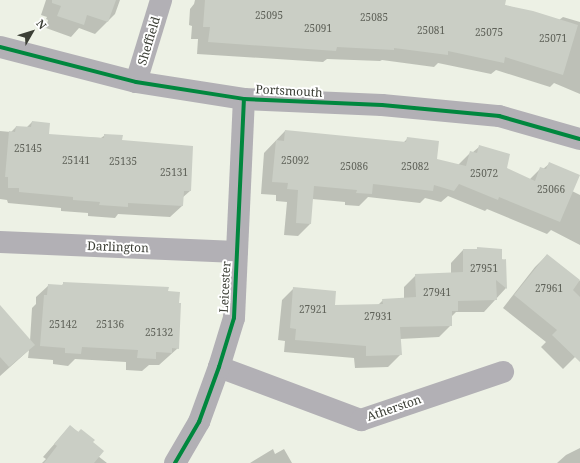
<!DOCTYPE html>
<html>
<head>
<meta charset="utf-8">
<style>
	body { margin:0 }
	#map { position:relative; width:580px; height:463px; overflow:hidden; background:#edf1e5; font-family:"Noto Serif",serif }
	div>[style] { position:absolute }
	.shadow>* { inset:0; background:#0003 }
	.building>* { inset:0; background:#cacec5 }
	.minor>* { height:22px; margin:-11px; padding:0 11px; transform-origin:11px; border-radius:11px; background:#b2b0b5 }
	.cycleway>* { height:4px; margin:-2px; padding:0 2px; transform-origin:2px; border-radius:2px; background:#00873e }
	span { translate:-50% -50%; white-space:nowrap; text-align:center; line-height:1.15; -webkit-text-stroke:4px #fff; paint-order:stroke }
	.number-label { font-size:10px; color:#5f6259 }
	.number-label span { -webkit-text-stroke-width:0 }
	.street-label { font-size:12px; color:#3b3e35 }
	.north { position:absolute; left:12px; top:12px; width:40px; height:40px; -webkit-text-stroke:3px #fff; paint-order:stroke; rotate:51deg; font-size:11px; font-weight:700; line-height:16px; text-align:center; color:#3b3e35 }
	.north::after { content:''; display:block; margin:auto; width:14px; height:18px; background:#3b3e35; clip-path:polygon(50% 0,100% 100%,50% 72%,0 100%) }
</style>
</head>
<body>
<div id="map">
	<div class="shadow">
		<i style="clip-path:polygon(46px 0,120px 0,115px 14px,95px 34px,79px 28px,71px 37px,46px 28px,48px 20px,46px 19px,47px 17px,41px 15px)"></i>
		<i style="clip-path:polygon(195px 0,505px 0,504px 5px,559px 20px,563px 17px,580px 22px,580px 94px,554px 83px,550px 87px,496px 70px,491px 74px,438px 63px,434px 67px,382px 60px,380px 61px,327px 59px,323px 62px,197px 54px,198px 39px,191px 39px,192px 26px,189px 25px,190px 9px,194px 4px)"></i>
		<i style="clip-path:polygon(32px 122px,48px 135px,101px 138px,105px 135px,121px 141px,190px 191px,182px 198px,182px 206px,170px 217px,118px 214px,115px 218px,88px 216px,88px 213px,61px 211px,61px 208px,8px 203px,7px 200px,0 199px,0 131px,11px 132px,16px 127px,26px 128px)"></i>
		<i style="clip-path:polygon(285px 131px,403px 143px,408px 138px,436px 160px,458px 165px,471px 152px,473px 152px,479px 147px,505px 169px,529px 180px,541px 168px,543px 169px,549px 164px,572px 191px,580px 195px,580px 245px,551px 230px,547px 234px,487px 209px,485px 211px,448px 196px,441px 202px,425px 198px,420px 203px,368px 197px,359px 206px,345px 205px,345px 202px,312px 199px,310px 224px,298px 236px,284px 235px,287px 202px,276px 201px,276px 195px,261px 194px,264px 153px)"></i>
		<i style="clip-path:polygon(463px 250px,505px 260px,506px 288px,484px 312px,456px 312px,451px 317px,451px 325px,439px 337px,400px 339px,401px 354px,388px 367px,355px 368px,354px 358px,284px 352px,285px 341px,278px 340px,282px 300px,294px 288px,334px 306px,378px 305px,383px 300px,404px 299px,404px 287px,416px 275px,451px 273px,451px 263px)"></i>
		<i style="clip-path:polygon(547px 255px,580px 281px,580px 352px,563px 369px,541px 347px,546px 342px,503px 308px,535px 267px)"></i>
		<i style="clip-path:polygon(64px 283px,167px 292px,178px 348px,159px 365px,149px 365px,142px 371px,126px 370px,126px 362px,75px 359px,68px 366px,53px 364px,53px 360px,28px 358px,29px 350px,0 376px,0 324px,30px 341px,32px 308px,36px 304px,36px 297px,49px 285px,61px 286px)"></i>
		<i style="clip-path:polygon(70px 426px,92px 442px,98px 456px,107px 463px,42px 463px,46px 459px,43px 457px)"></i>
		<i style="clip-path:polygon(580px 448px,580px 463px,557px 463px,566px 455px)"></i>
		<i style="clip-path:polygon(273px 449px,275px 454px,284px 449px,292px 463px,250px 463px)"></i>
	</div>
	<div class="building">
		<i style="clip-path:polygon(52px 0,116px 0,108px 22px,87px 15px,84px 25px,57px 16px,61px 6px,52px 3px)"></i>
		<i style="clip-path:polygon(205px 0,506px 0,505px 5px,533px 11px,578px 25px,563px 75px,505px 57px,504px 63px,448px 51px,448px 55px,394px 48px,394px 50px,337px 47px,336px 51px,208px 42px,210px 27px,203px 27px)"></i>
		<i style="clip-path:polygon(32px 121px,50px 123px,49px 134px,104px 138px,104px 134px,123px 135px,122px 140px,193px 146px,191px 191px,184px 191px,183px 206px,128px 203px,128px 207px,99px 205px,100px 202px,73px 200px,73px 197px,19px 192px,19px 188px,8px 188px,8px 177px,5px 177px,9px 131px,15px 132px,16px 126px,31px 127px)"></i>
		<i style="clip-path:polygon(285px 130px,406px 142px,407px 137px,439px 141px,437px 159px,466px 166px,470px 151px,477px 153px,479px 145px,510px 154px,507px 168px,535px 181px,540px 167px,546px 169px,549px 162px,580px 175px,560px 222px,499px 197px,498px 200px,459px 184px,454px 191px,434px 185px,433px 191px,373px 184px,372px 194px,356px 193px,357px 190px,314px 186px,311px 224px,296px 223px,298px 190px,287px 189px,288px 183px,272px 182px,276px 140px,284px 141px)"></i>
		<i style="clip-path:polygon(477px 247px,502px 249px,502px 260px,506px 259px,507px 289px,496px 280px,497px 300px,458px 301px,458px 311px,452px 311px,452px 326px,400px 327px,402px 355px,366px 356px,366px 346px,295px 340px,296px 329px,290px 328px,293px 287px,336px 291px,335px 305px,383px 304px,382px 299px,416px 297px,415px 274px,463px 272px,463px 249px,477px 249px)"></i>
		<i style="clip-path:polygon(547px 254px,580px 280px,573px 290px,580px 297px,580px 362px,552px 335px,557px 330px,514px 295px)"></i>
		<i style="clip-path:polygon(63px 282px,169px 287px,168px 291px,180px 292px,179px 303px,181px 303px,179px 349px,172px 348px,172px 353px,156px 352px,156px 359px,137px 358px,138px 350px,82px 347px,81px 354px,65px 353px,65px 348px,40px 346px,44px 295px,47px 295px,48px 284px,63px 285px)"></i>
		<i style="clip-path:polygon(0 305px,35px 345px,9px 367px,0 357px)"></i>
		<i style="clip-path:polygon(70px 425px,78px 432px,81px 429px,95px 440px,93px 442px,104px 451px,94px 463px,44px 463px,57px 446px,54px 444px)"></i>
	</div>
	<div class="minor">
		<i style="left:0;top:47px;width:140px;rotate:14.4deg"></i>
		<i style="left:136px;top:82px;width:109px;rotate:8.9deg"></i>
		<i style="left:244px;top:99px;width:138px;rotate:2.5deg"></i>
		<i style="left:382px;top:105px;width:118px;rotate:5.4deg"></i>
		<i style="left:499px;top:116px;width:84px;rotate:15.9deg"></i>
		<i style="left:136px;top:82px;width:86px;rotate:-73deg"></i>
		<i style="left:0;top:242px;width:237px;rotate:2.4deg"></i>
		<i style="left:219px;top:367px;width:152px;rotate:20.5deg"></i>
		<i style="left:361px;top:420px;width:150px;rotate:-18.7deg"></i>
		<i style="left:175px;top:463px;width:48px;rotate:-59.7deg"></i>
		<i style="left:199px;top:422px;width:59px;rotate:-70deg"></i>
		<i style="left:219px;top:367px;width:51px;rotate:-73deg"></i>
		<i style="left:234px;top:318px;width:219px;rotate:-87.4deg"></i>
	</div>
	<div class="cycleway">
		<i style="left:0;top:47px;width:140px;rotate:14.4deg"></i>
		<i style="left:136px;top:82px;width:109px;rotate:8.9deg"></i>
		<i style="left:244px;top:99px;width:138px;rotate:2.5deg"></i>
		<i style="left:382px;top:105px;width:118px;rotate:5.4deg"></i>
		<i style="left:499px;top:116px;width:84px;rotate:15.9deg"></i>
		<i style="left:175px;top:463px;width:48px;rotate:-59.7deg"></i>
		<i style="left:199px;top:422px;width:59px;rotate:-70deg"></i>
		<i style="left:219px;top:367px;width:51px;rotate:-73deg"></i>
		<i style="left:234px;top:318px;width:219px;rotate:-87.4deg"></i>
	</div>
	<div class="number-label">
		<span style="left:269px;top:16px">25095</span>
		<span style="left:374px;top:18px">25085</span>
		<span style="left:318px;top:29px">25091</span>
		<span style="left:431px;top:31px">25081</span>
		<span style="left:489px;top:33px">25075</span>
		<span style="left:553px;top:39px">25071</span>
		<span style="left:28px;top:149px">25145</span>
		<span style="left:76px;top:161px">25141</span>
		<span style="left:295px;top:161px">25092</span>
		<span style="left:123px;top:162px">25135</span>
		<span style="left:354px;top:167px">25086</span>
		<span style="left:415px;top:167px">25082</span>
		<span style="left:174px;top:173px">25131</span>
		<span style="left:484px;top:174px">25072</span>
		<span style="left:551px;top:190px">25066</span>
		<span style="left:484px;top:269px">27951</span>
		<span style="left:549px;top:289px">27961</span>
		<span style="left:437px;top:293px">27941</span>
		<span style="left:313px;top:310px">27921</span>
		<span style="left:378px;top:317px">27931</span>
		<span style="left:63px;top:325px">25142</span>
		<span style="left:110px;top:325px">25136</span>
		<span style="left:159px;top:333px">25132</span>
	</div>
	<div class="street-label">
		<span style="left:149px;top:41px;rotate:-73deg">Sheffield</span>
		<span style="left:289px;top:91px;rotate:3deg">Portsmouth</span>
		<span style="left:118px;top:247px;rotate:2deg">Darlington</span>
		<span style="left:225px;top:287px;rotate:-87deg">Leicester</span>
		<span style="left:394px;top:408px;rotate:-19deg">Atherston</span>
	</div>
	<div class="north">N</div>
</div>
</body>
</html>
